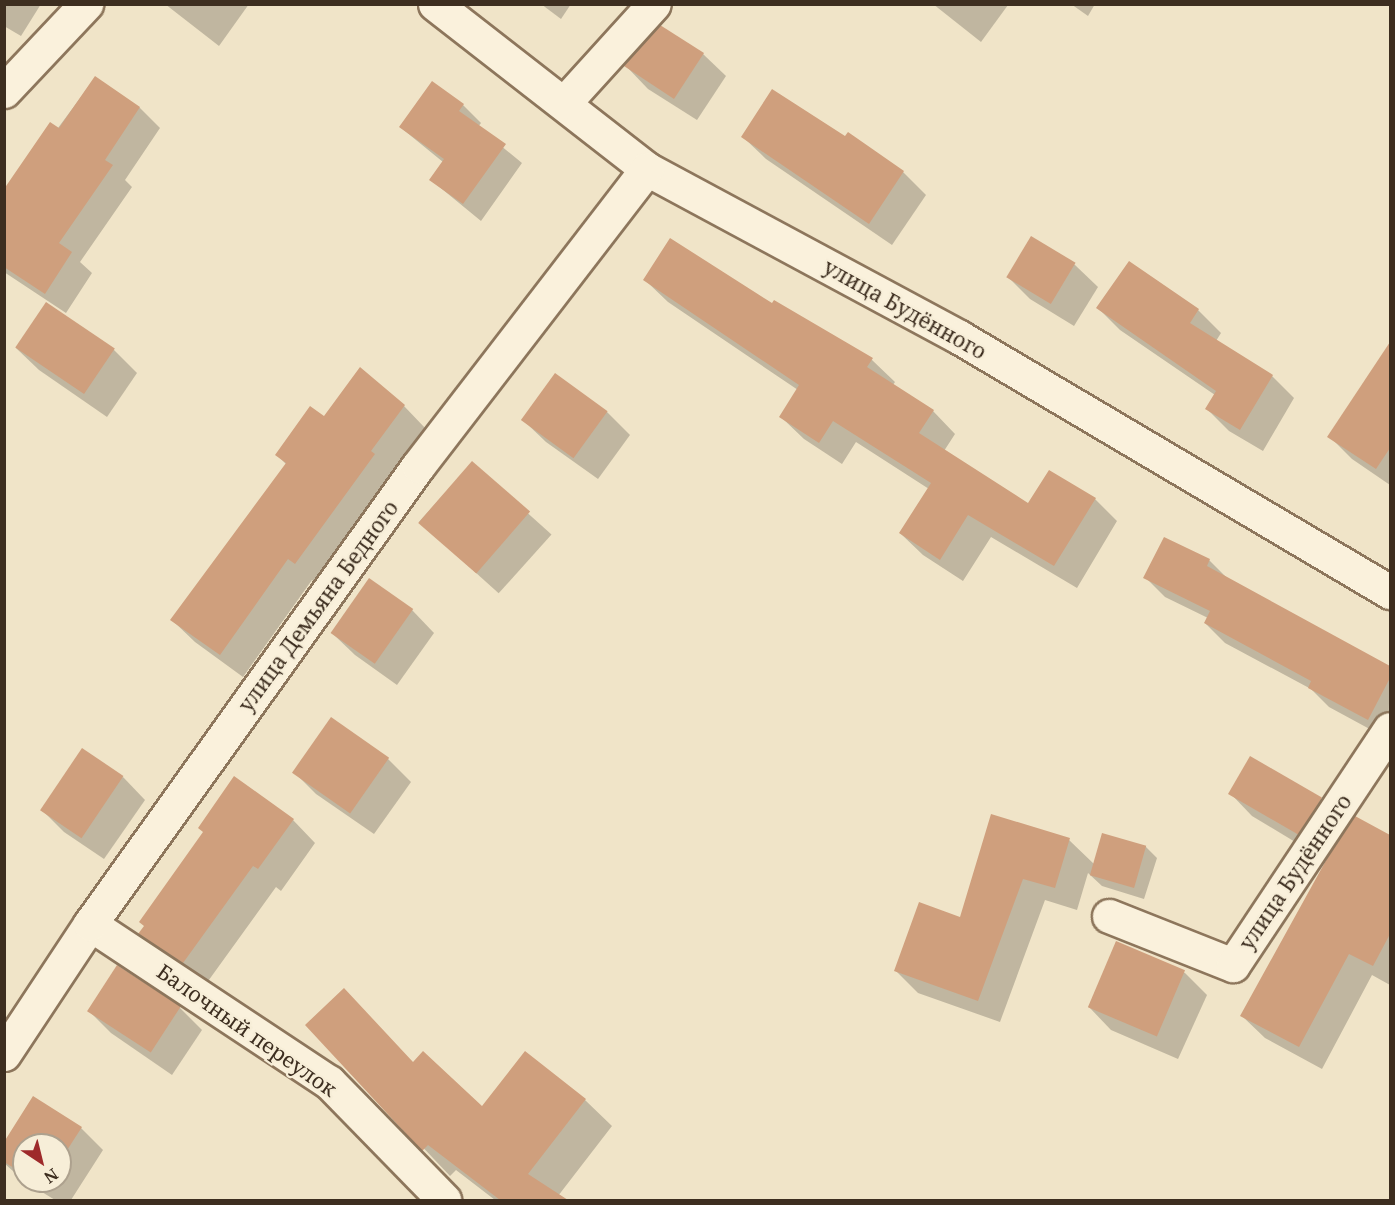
<!DOCTYPE html>
<html>
<head>
<meta charset="utf-8">
<style>
	body { margin:0 }
	#map { position:relative; width:1395px; height:1205px; overflow:hidden; background:#f0e4c8; font-family:"Noto Serif",serif }
	div>[style] { position:absolute }
	.shadow>* { inset:0; background:#0003; transform-origin:0 0 }
	.building>* { inset:0; background:#cf9f7d; transform-origin:0 0 }
	.roads { filter:drop-shadow(2px 0 #8d765c) drop-shadow(-2px 0 #8d765c) drop-shadow(0 2px #8d765c) drop-shadow(0 -2px #8d765c) }
	.street>* { height:33px; margin:-16.5px; padding:0 16.5px; transform-origin:16.5px; border-radius:16.5px; background:#faf1dc }
	span { translate:-50% -50%; white-space:nowrap; text-align:center; line-height:1.15; -webkit-text-stroke:4.5px #f7eed8; paint-order:stroke }
	.street-label { font-size:21px; color:#3d2e20 }
	.frame { position:absolute; inset:0; border:6px solid #3d2e20; pointer-events:none }
	.north { position:absolute; left:12px; top:1133px; width:60px; height:60px; box-sizing:border-box; background:#f7eed8; border:2px solid #ada18e; border-radius:50%; rotate:145deg; font-size:16px; font-weight:700; line-height:24px; text-align:center; color:#3d2e20 }
	.north::after { content:''; display:block; margin:auto; width:21px; height:27px; background:#9e2a2b; clip-path:polygon(50% 0,100% 100%,50% 72%,0 100%) }
</style>
</head>
<body>
<div id="map">
	<div class="shadow">
		<i style="clip-path:polygon(4px 4px,41px 4px,21px 36px,4px 26px)"></i>
		<i style="clip-path:polygon(165px 4px,249px 4px,219px 46px)"></i>
		<i style="clip-path:polygon(541px 4px,571px 4px,561px 19px)"></i>
		<i style="clip-path:polygon(933px 4px,1007px 4px,1008px 5px,981px 42px)"></i>
		<i style="clip-path:polygon(1071px 4px,1095px 4px,1088px 16px)"></i>
		<i style="clip-path:polygon(703px 54px,726px 76px,697px 120px,648px 89px,626px 66px)"></i>
		<i style="clip-path:polygon(95px 78px,140px 108px,160px 128px,125px 180px,132px 187px,80px 262px,92px 273px,66px 313px,4px 272px,4px 201px)"></i>
		<i style="clip-path:polygon(463px 105px,481px 123px,478px 127px,522px 163px,481px 221px,431px 180px,443px 162px,400px 127px)"></i>
		<i style="clip-path:polygon(743px 137px,903px 172px,926px 195px,892px 245px,766px 159px)"></i>
		<i style="clip-path:polygon(1032px 238px,1075px 265px,1098px 287px,1074px 326px,1030px 299px,1008px 277px)"></i>
		<i style="clip-path:polygon(1129px 263px,1198px 310px,1221px 333px,1216px 341px,1272px 376px,1294px 398px,1263px 451px,1229px 431px,1207px 409px,1215px 395px,1120px 330px,1098px 308px)"></i>
		<i style="clip-path:polygon(645px 280px,773px 305px,775px 302px,872px 360px,895px 382px,893px 385px,933px 411px,955px 434px,944px 451px,1029px 505px,1095px 499px,1117px 521px,1077px 588px,991px 537px,963px 581px,923px 555px,900px 533px,929px 489px,856px 442px,842px 464px,804px 439px,781px 417px,798px 390px,668px 302px)"></i>
		<i style="clip-path:polygon(16px 348px,114px 350px,137px 373px,107px 417px,39px 370px)"></i>
		<i style="clip-path:polygon(555px 375px,607px 412px,630px 435px,598px 479px,546px 442px,523px 420px)"></i>
		<i style="clip-path:polygon(1369px 376px,1390px 390px,1390px 485px,1352px 459px,1329px 436px)"></i>
		<i style="clip-path:polygon(404px 406px,426px 429px,318px 585px,312px 580px,243px 677px,195px 642px,172px 620px,287px 465px,277px 455px,324px 418px)"></i>
		<i style="left:472px;top:463px;width:107px;height:79px;rotate:42deg"></i>
		<i style="clip-path:polygon(1209px 560px,1228px 579px,1390px 668px,1388px 739px,1329px 707px,1311px 689px,1225px 643px,1205px 623px,1208px 618px,1165px 597px,1145px 577px)"></i>
		<i style="clip-path:polygon(412px 610px,434px 633px,397px 685px,355px 655px,332px 633px)"></i>
		<i style="clip-path:polygon(388px 759px,411px 782px,374px 834px,316px 794px,293px 771px)"></i>
		<i style="clip-path:polygon(123px 777px,145px 800px,104px 859px,64px 832px,42px 810px)"></i>
		<i style="clip-path:polygon(1230px 793px,1321px 799px,1343px 821px,1320px 857px,1252px 816px)"></i>
		<i style="clip-path:polygon(1355px 818px,1390px 836px,1390px 985px,1372px 975px,1322px 1069px,1265px 1038px,1242px 1016px)"></i>
		<i style="clip-path:polygon(293px 820px,315px 843px,281px 891px,276px 887px,206px 984px,163px 956px,140px 933px)"></i>
		<i style="clip-path:polygon(1103px 835px,1146px 847px,1157px 858px,1144px 899px,1102px 886px,1088px 873px,1077px 910px,1045px 900px,1000px 1022px,918px 993px,896px 971px,1069px 840px,1094px 864px)"></i>
		<i style="clip-path:polygon(1117px 943px,1185px 973px,1207px 995px,1178px 1059px,1111px 1030px,1089px 1007px)"></i>
		<i style="clip-path:polygon(180px 1008px,202px 1030px,172px 1075px,111px 1033px,88px 1010px)"></i>
		<i style="clip-path:polygon(307px 1025px,414px 1063px,483px 1108px,585px 1100px,612px 1126px,558px 1196px,566px 1200px,495px 1200px,456px 1170px,450px 1176px)"></i>
		<i style="clip-path:polygon(81px 1128px,103px 1150px,71px 1200px,55px 1200px,24px 1181px,60px 1181px,60px 1145px,24px 1145px,24px 1181px,4px 1163px,4px 1144px)"></i>
	</div>
	<div class="building">
		<i style="clip-path:polygon(660px 25px,704px 53px,674px 99px,624px 66px)"></i>
		<i style="clip-path:polygon(95px 76px,140px 107px,105px 160px,113px 165px,59px 243px,72px 252px,45px 294px,4px 267px,4px 189px,50px 122px,59px 128px)"></i>
		<i style="clip-path:polygon(432px 81px,464px 104px,459px 111px,506px 144px,463px 204px,429px 180px,444px 159px,399px 127px)"></i>
		<i style="clip-path:polygon(772px 89px,845px 136px,848px 132px,904px 171px,869px 224px,741px 137px)"></i>
		<i style="left:1031px;top:236px;width:52px;height:48px;rotate:31deg"></i>
		<i style="clip-path:polygon(670px 238px,772px 303px,774px 300px,873px 358px,867px 367px,934px 410px,919px 433px,1028px 503px,1049px 470px,1096px 498px,1054px 566px,968px 515px,940px 560px,899px 533px,931px 483px,833px 421px,819px 443px,779px 417px,799px 385px,643px 280px)"></i>
		<i style="clip-path:polygon(1129px 261px,1199px 309px,1190px 323px,1273px 375px,1240px 430px,1205px 409px,1216px 391px,1096px 308px)"></i>
		<i style="left:46px;top:302px;width:83px;height:55px;rotate:34deg"></i>
		<i style="clip-path:polygon(1390px 342px,1390px 448px,1376px 469px,1327px 437px)"></i>
		<i style="clip-path:polygon(360px 367px,405px 405px,371px 451px,375px 454px,295px 564px,288px 559px,220px 655px,170px 620px,286px 463px,275px 455px,310px 406px,324px 416px)"></i>
		<i style="left:555px;top:373px;width:65px;height:58px;rotate:36deg"></i>
		<i style="left:472px;top:461px;width:77px;height:82px;rotate:41deg"></i>
		<i style="clip-path:polygon(1164px 537px,1210px 559px,1207px 566px,1390px 666px,1390px 678px,1368px 720px,1308px 688px,1311px 681px,1204px 623px,1210px 611px,1143px 578px)"></i>
		<i style="left:369px;top:578px;width:54px;height:67px;rotate:35deg"></i>
		<i style="left:331px;top:717px;width:71px;height:68px;rotate:35deg"></i>
		<i style="left:82px;top:748px;width:50px;height:75px;rotate:34deg"></i>
		<i style="left:1250px;top:756px;width:83px;height:44px;rotate:30deg"></i>
		<i style="clip-path:polygon(234px 776px,294px 819px,258px 869px,253px 866px,183px 963px,138px 934px,144px 926px,139px 922px,203px 832px,198px 828px)"></i>
		<i style="clip-path:polygon(991px 814px,1070px 838px,1055px 888px,1023px 879px,978px 1001px,894px 971px,919px 902px,960px 917px)"></i>
		<i style="clip-path:polygon(1355px 816px,1390px 835px,1390px 934px,1373px 966px,1349px 954px,1299px 1047px,1240px 1016px,1329px 855px)"></i>
		<i style="left:1102px;top:833px;width:46px;height:44px;rotate:16deg"></i>
		<i style="left:1116px;top:941px;width:75px;height:72px;rotate:23deg"></i>
		<i style="left:117px;top:965px;width:76px;height:55px;rotate:33deg"></i>
		<i style="clip-path:polygon(344px 988px,413px 1062px,423px 1051px,482px 1106px,525px 1051px,586px 1099px,528px 1174px,568px 1200px,500px 1200px,428px 1145px,422px 1151px,305px 1025px)"></i>
		<i style="clip-path:polygon(33px 1096px,82px 1127px,60px 1161px,60px 1145px,24px 1145px,24px 1174px,4px 1162px,4px 1142px)"></i>
	</div>
	<div class="roads">
		<div class="street">
			<i style="left:435px;top:4px;width:269px;rotate:37.9deg"></i>
			<i style="left:647px;top:169px;width:354px;rotate:28.3deg"></i>
			<i style="left:959px;top:337px;width:501px;rotate:30.61deg"></i>
			<i style="left:4px;top:91px;width:120px;rotate:-46.7deg"></i>
			<i style="left:565px;top:102px;width:132px;rotate:-47.8deg"></i>
			<i style="left:1109px;top:916px;width:133px;rotate:21.6deg"></i>
			<i style="left:1233px;top:965px;width:283px;rotate:-56.4deg"></i>
			<i style="left:90px;top:924px;width:287px;rotate:33.5deg"></i>
			<i style="left:329px;top:1082px;width:165px;rotate:45.7deg"></i>
			<i style="left:4px;top:1054px;width:156px;rotate:-56.5deg"></i>
			<i style="left:90px;top:924px;width:563px;rotate:-54.39deg"></i>
			<i style="left:418px;top:466px;width:375px;rotate:-52.4deg"></i>
		</div>
	</div>
	<div class="street-label">
		<span style="left:905px;top:309px;rotate:29deg">улица Будённого</span>
		<span style="left:318px;top:606px;rotate:-54deg">улица Демьяна Бедного</span>
		<span style="left:1295px;top:872px;rotate:-56deg">улица Будённого</span>
		<span style="left:247px;top:1030px;rotate:35deg">Балочный переулок</span>
	</div>
	<div class="frame"></div>
	<div class="north">N</div>
</div>
</body>
</html>
